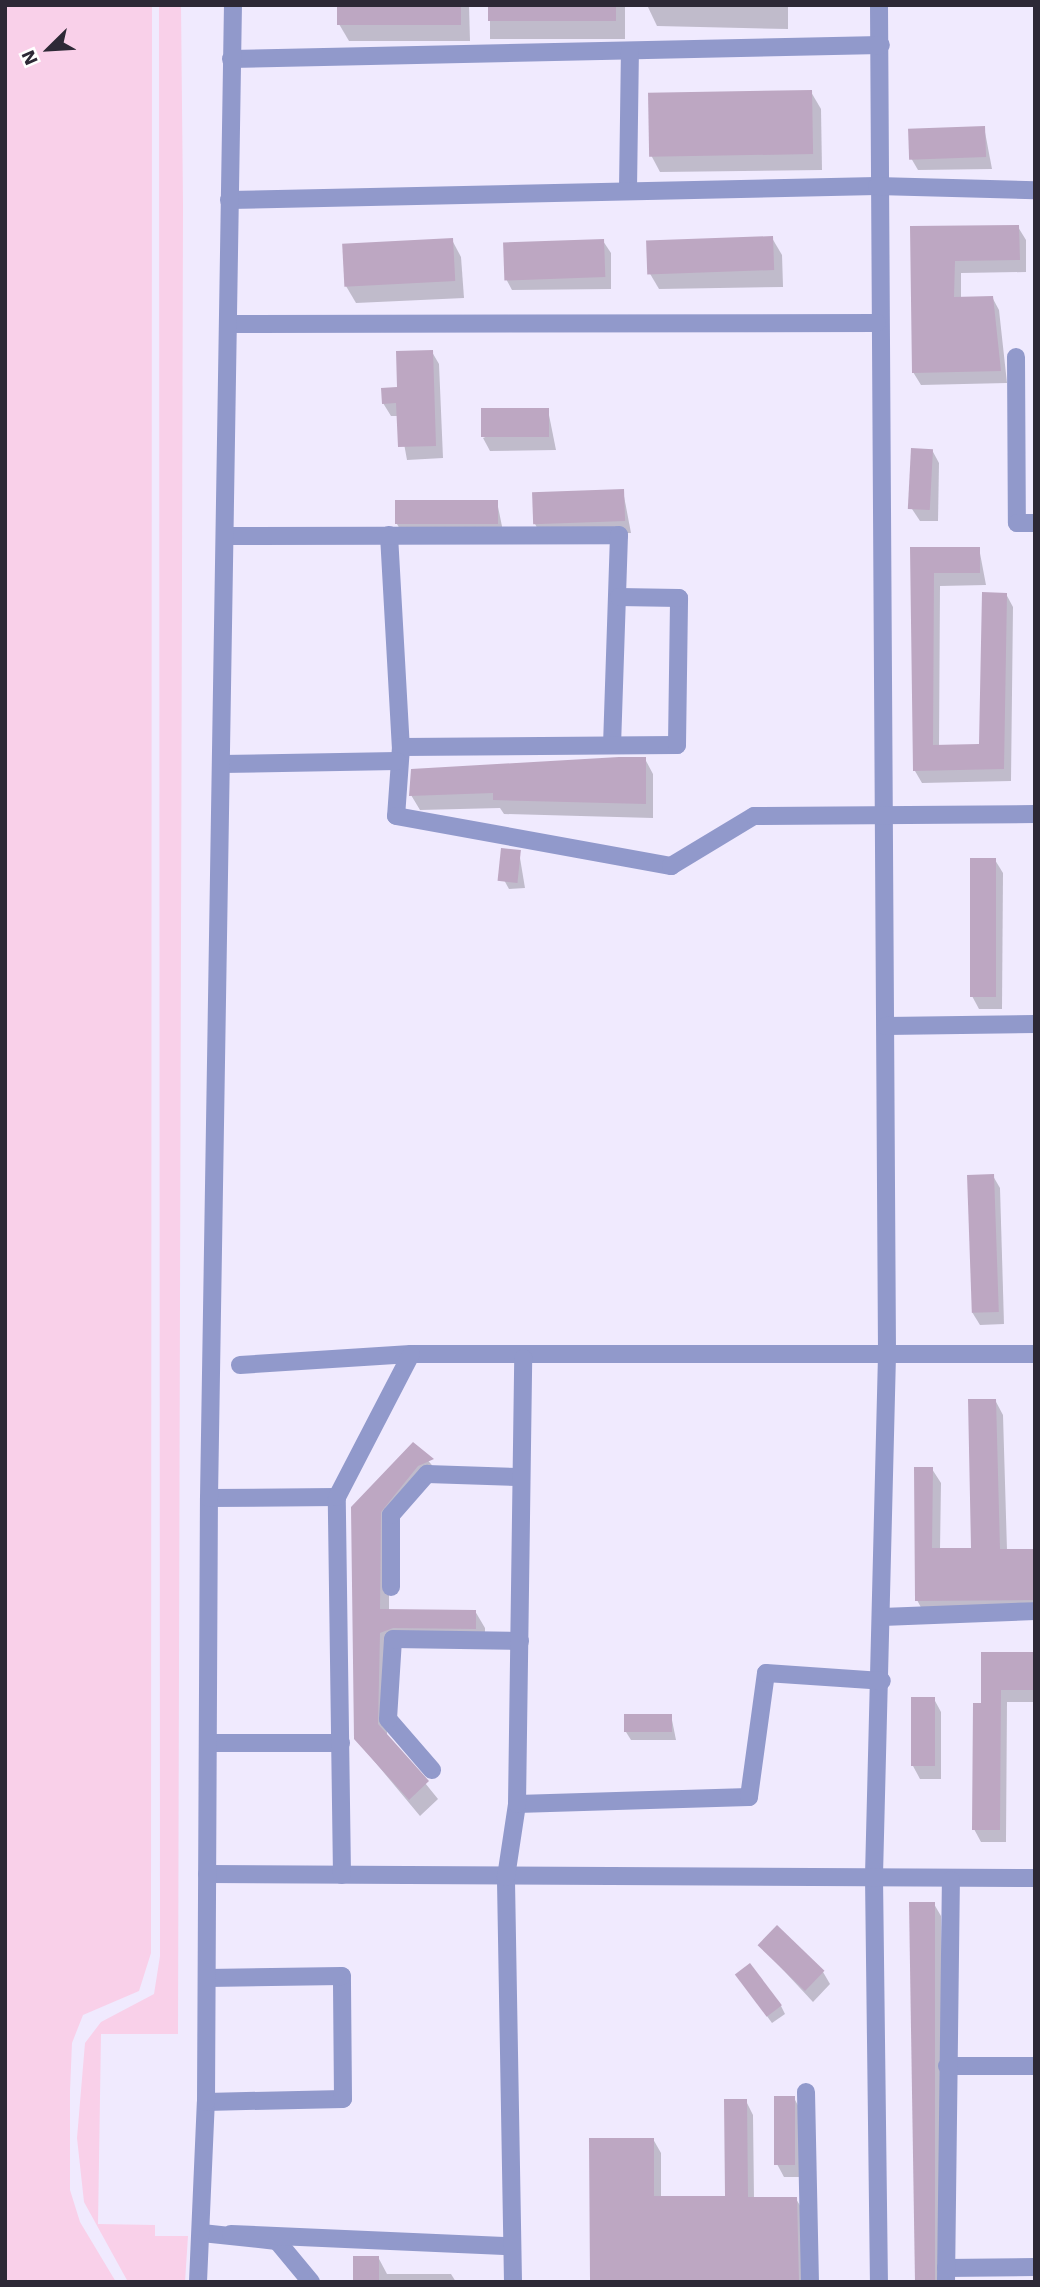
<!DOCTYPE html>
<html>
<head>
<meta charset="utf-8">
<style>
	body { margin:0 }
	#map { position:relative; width:1040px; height:2287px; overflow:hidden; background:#f0eafe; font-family:"Work Sans",sans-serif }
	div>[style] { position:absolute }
	.green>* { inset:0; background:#f9d0e9 }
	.shadow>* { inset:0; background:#0003; transform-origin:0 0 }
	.building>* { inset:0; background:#bda7c2; transform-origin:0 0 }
	.street>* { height:18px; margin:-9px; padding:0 9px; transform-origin:9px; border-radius:9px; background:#9199cb }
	span { translate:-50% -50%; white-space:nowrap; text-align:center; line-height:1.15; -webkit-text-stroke:7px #fff; paint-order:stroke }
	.frame { position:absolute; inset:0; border:7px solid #2d2936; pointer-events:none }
	.north { position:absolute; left:14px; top:14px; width:70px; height:70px; -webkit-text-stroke:5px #fff; paint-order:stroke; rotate:246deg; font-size:19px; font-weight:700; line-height:28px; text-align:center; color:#2d2936 }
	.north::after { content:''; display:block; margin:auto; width:24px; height:32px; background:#2d2936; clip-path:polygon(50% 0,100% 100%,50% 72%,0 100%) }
</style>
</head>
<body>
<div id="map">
	<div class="green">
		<i style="clip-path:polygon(5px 5px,152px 5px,151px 1953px,139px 1991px,83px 2015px,72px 2043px,70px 2091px,70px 2190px,80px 2222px,116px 2282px,5px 2282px)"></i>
		<i style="clip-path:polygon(159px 5px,181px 5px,183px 206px,178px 2034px,101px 2034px,98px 2224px,155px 2225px,155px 2236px,188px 2236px,185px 2282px,128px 2282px,84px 2202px,77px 2138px,85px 2043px,101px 2022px,154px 1994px,160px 1956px)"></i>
	</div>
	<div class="shadow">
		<i style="clip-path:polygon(339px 5px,469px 5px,470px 41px,349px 41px,339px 24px)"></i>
		<i style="left:490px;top:5px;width:135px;height:34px"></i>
		<i style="clip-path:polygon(647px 5px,788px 5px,788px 29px,657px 26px)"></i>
		<i style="clip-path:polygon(811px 92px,821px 109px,822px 170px,660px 172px,651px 155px)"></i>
		<i style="clip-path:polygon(984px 127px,992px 169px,918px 170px,911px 158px)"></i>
		<i style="clip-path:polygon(1018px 227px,1026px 240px,1026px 272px,961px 273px,961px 298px,992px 297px,999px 310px,1007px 383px,921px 385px,913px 372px,912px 228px)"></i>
		<i style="clip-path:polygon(772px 238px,782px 255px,783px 287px,659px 289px,649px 272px)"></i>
		<i style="clip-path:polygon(452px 240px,461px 257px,464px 298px,356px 303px,346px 286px)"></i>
		<i style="clip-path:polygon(603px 241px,611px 253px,611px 289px,512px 290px,505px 277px)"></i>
		<i style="clip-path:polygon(432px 352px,439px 364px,443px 458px,407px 460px,399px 416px,391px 416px,383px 403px)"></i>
		<i style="clip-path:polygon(548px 410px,556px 450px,490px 451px,483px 438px)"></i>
		<i style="clip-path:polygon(932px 450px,939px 463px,938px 521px,920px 521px,912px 509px)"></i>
		<i style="clip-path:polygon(623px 491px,631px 533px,541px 535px,534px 522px)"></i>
		<i style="clip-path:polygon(497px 502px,504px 536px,404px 536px,397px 524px)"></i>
		<i style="clip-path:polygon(979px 548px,986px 585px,940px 586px,939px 747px,981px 746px,1006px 594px,1013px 607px,1011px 781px,922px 783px,915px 771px,912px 549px)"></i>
		<i style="clip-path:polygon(645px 759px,653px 774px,653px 818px,504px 814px,500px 808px,420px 810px,411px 795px)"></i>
		<i style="clip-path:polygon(519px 852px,525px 888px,509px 889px,504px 880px)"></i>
		<i style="clip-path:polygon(995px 860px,1003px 873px,1002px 1009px,979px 1009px,972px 996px)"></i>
		<i style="clip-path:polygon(993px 1176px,1000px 1188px,1004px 1324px,980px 1325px,972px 1312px)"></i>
		<i style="clip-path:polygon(995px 1400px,1003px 1415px,1007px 1550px,1035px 1551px,1035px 1616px,925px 1615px,917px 1600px,932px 1469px,941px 1483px,940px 1550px,973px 1550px)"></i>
		<i style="clip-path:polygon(414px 1444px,442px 1477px,428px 1483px,389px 1529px,389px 1611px,475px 1611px,485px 1628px,485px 1645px,403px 1644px,389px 1650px,387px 1736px,438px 1799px,420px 1816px,355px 1738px,353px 1508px)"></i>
		<i style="clip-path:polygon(1035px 1654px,1035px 1702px,1007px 1702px,1006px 1842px,981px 1842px,974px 1829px,983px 1705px)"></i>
		<i style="clip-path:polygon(934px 1699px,941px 1712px,941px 1779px,920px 1779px,913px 1766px)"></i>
		<i style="clip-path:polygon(671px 1715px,676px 1740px,631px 1740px,626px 1732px)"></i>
		<i style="clip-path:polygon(934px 1904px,941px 1916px,945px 2282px,916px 2282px)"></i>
		<i style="clip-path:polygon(760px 1945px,823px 1972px,830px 1984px,813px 2002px)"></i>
		<i style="clip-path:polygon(737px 1975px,781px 2006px,785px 2014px,772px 2023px)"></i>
		<i style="clip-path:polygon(794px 2098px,801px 2111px,802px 2177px,784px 2177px,777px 2164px)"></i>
		<i style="clip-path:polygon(746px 2101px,753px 2115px,754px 2199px,796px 2199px,804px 2212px,808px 2282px,592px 2282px,653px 2139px,661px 2153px,661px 2197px,727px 2197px)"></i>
		<i style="clip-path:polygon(378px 2257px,387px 2274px,451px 2274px,456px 2282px,355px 2282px)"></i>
	</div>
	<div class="building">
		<i style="left:337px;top:5px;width:124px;height:20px"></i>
		<i style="left:488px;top:5px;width:128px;height:16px"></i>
		<i style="left:812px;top:90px;width:64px;height:164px;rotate:89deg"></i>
		<i style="left:985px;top:126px;width:31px;height:77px;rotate:88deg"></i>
		<i style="clip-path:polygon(1019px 225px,1020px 260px,955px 261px,954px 297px,993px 296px,1001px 371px,912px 373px,910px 226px)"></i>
		<i style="left:773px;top:236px;width:34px;height:127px;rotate:88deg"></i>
		<i style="left:453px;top:238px;width:43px;height:111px;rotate:87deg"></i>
		<i style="left:604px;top:239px;width:38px;height:101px;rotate:88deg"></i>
		<i style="clip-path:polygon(433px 350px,436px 446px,398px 447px,396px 403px,382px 404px,381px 388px,397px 387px,396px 351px)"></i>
		<i style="left:549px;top:408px;width:29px;height:68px;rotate:90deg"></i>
		<i style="left:911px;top:448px;width:22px;height:61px;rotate:3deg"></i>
		<i style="left:624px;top:489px;width:32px;height:92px;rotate:88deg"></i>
		<i style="left:395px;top:500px;width:103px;height:24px"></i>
		<i style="clip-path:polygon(910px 547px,980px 547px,980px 573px,934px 573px,933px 745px,979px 744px,982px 592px,1007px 593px,1004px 769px,913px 771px)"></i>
		<i style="clip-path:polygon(619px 757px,646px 757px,646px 804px,493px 800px,493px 793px,409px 796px,411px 769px)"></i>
		<i style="left:501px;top:848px;width:20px;height:33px;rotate:6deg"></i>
		<i style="left:970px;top:858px;width:26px;height:139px"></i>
		<i style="left:994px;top:1174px;width:138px;height:27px;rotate:88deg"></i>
		<i style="clip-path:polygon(968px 1399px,996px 1399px,1000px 1549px,1035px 1549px,1035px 1600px,915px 1601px,914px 1467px,933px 1467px,932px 1548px,971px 1548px)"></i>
		<i style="clip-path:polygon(413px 1442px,434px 1459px,418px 1466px,381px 1512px,380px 1609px,476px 1610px,476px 1629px,393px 1628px,380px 1633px,378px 1724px,429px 1781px,409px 1800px,354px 1739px,351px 1507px)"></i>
		<i style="clip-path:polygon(981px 1652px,1035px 1652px,1035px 1690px,1001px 1690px,1000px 1830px,972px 1830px,973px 1703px,981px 1703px)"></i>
		<i style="left:911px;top:1697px;width:24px;height:69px"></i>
		<i style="left:624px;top:1714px;width:48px;height:18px"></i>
		<i style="clip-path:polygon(909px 1902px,935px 1902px,935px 2282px,915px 2282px)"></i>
		<i style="left:777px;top:1925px;width:66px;height:28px;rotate:44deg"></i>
		<i style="left:750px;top:1963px;width:53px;height:19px;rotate:53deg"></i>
		<i style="left:774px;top:2096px;width:21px;height:69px"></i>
		<i style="clip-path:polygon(724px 2099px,747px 2099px,748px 2197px,797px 2197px,799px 2282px,590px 2282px,589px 2138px,654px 2138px,654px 2196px,725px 2196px)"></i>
		<i style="left:353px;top:2256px;width:26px;height:26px"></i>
	</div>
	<div class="street">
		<i style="left:879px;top:5px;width:1350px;rotate:89.66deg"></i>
		<i style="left:887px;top:1355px;width:522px;rotate:91.43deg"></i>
		<i style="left:874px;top:1877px;width:405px;rotate:89.3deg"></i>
		<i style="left:231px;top:59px;width:650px;rotate:-1.23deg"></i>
		<i style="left:628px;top:190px;width:139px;rotate:-89.2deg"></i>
		<i style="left:229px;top:200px;width:648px;rotate:-1.24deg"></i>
		<i style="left:877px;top:186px;width:158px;rotate:1.5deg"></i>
		<i style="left:230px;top:324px;width:647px;rotate:-0.09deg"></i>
		<i style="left:1016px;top:357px;width:166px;rotate:89.7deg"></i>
		<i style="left:1017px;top:523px;width:18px"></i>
		<i style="left:389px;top:535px;width:212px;rotate:86.8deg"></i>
		<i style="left:401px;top:747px;width:69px;rotate:94.1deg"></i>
		<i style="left:396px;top:816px;width:280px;rotate:10.3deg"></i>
		<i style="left:671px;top:866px;width:97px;rotate:-31.1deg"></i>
		<i style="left:754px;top:816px;width:281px;rotate:-0.4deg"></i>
		<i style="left:225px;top:536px;width:394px;rotate:-0.1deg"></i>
		<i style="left:619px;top:535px;width:206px;rotate:91.9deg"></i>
		<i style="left:401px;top:747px;width:276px;rotate:-0.4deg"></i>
		<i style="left:677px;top:745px;width:147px;rotate:-89.2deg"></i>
		<i style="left:679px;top:598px;width:60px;rotate:-179deg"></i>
		<i style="left:221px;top:764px;width:176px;rotate:-1deg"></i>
		<i style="left:886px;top:1026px;width:149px;rotate:-0.8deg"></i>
		<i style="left:240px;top:1365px;width:171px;rotate:-3.7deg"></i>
		<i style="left:411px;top:1354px;width:624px"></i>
		<i style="left:209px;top:1498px;width:128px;rotate:-0.4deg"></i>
		<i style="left:391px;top:1587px;width:72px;rotate:-90deg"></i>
		<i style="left:391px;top:1515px;width:55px;rotate:-48.7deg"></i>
		<i style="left:427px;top:1474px;width:91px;rotate:1.9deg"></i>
		<i style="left:882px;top:1617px;width:153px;rotate:-2.2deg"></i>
		<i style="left:209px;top:1743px;width:132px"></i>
		<i style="left:432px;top:1770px;width:67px;rotate:-130.8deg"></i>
		<i style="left:388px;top:1719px;width:80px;rotate:-86.4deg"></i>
		<i style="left:393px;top:1639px;width:127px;rotate:0.9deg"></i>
		<i style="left:517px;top:1804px;width:232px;rotate:-1.7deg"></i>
		<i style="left:749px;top:1797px;width:125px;rotate:-82.2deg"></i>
		<i style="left:766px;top:1673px;width:116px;rotate:3.9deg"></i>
		<i style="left:207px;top:1874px;width:828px;rotate:0.28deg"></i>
		<i style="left:342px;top:1875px;width:378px;rotate:-90.8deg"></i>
		<i style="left:337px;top:1497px;width:161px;rotate:-62.6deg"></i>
		<i style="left:947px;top:2066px;width:88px"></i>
		<i style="left:806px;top:2092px;width:190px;rotate:88.8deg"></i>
		<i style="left:206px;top:2102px;width:137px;rotate:-1.3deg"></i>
		<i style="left:343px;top:2099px;width:123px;rotate:-90.5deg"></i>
		<i style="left:342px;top:1976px;width:135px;rotate:179.2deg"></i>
		<i style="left:202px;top:2233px;width:75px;rotate:6.1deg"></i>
		<i style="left:277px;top:2241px;width:53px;rotate:50.3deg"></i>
		<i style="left:231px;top:2234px;width:279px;rotate:2.5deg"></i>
		<i style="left:946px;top:2268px;width:89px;rotate:-0.6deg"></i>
		<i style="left:198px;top:2282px;width:180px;rotate:-87.5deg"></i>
		<i style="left:206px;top:2102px;width:604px;rotate:-89.72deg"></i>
		<i style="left:209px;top:1498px;width:1493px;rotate:-89.08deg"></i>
		<i style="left:513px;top:2282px;width:405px;rotate:-91deg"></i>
		<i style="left:506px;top:1877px;width:74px;rotate:-81.4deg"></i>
		<i style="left:517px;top:1804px;width:446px;rotate:-89.2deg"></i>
		<i style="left:946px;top:2282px;width:402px;rotate:-89.3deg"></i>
	</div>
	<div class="frame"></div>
	<div class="north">N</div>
</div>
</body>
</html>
